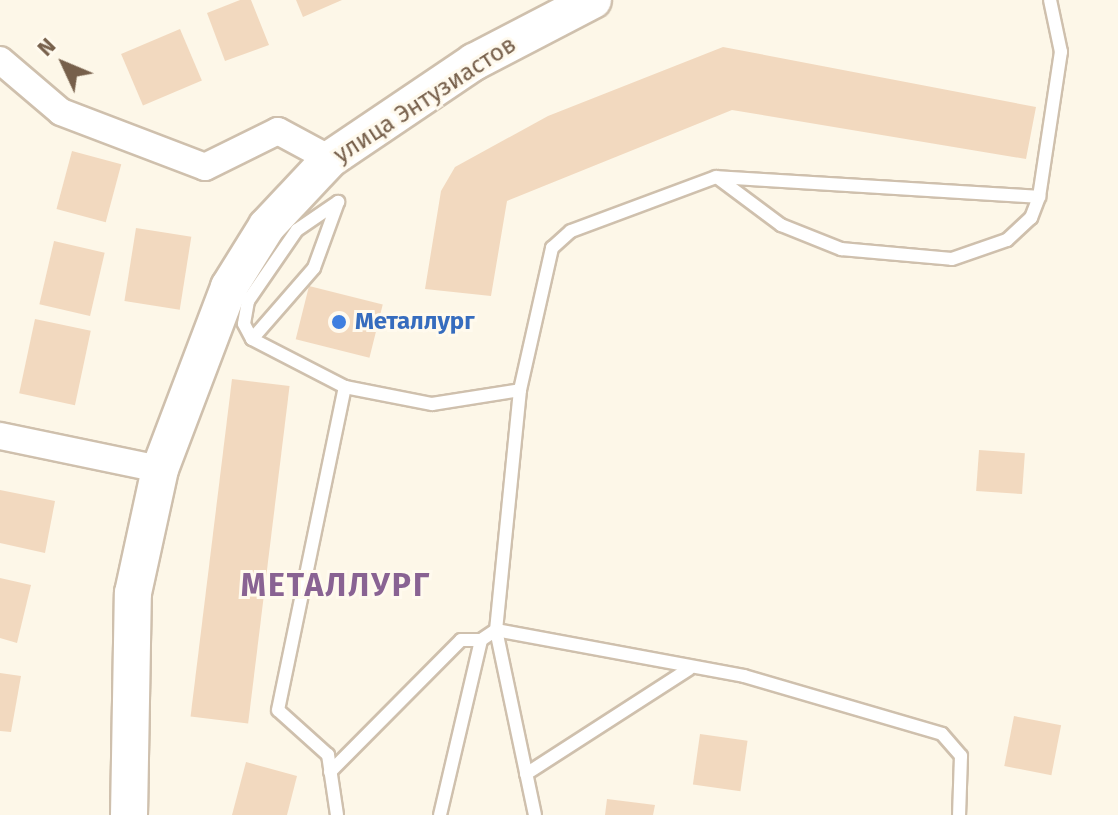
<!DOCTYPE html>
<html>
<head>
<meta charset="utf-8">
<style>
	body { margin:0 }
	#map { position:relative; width:1118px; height:815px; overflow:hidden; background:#fdf7e8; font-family:"Fira Sans",sans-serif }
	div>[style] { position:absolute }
	.building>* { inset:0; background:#f2d9bf; transform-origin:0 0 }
	.roads { filter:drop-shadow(2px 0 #cfc0ad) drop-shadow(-2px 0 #cfc0ad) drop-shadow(0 2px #cfc0ad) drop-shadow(0 -2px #cfc0ad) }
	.lane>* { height:12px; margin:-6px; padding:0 6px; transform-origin:6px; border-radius:6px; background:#fff }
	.street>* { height:26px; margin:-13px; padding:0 13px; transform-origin:13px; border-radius:13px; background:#fff }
	.secondary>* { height:36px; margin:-18px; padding:0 18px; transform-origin:18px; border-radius:18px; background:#fff }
	.dots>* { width:22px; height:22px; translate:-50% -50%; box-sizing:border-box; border:4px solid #fffaee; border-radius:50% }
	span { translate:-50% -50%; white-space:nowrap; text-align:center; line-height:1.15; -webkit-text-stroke:6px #fffaee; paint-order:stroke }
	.street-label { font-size:24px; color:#77604b }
	.shop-label { font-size:24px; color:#366cbe; font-weight:700 }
	.left { translate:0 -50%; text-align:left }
	.district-label { font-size:32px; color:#896393; font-weight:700; letter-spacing:2px }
	.north { position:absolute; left:24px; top:24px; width:80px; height:80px; -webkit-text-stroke:6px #fffaee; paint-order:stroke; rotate:314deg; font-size:22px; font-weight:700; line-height:32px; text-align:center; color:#77604b }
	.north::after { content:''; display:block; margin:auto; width:28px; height:36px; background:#77604b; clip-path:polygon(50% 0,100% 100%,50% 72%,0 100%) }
</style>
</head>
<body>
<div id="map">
	<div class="building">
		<i style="clip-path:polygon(240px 0,251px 0,269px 45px,225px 61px,207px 13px)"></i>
		<i style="clip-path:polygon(296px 0,342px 0,303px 17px)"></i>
		<i style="left:180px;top:29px;width:56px;height:64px;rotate:67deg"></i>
		<i style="clip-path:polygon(723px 47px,1036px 107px,1026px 159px,732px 110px,507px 201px,491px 296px,425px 289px,441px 191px,455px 167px,548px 116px)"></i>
		<i style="left:72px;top:151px;width:51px;height:60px;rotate:15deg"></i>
		<i style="left:136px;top:228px;width:56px;height:74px;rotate:9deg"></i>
		<i style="left:54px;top:241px;width:52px;height:65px;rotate:13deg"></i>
		<i style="left:309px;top:286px;width:76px;height:55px;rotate:14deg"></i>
		<i style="left:35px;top:319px;width:57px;height:76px;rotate:12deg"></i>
		<i style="left:232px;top:379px;width:58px;height:340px;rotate:7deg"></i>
		<i style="left:979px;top:450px;width:46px;height:41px;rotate:4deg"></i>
		<i style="clip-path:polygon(0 490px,55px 501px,45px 553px,0 543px)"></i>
		<i style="clip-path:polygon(0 578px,31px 585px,17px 643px,0 638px)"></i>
		<i style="clip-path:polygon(0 673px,21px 676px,11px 732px,0 731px)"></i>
		<i style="left:1014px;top:716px;width:48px;height:51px;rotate:11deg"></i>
		<i style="left:700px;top:734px;width:48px;height:51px;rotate:8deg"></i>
		<i style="clip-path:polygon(246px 762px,297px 776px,287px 815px,232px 815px)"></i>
		<i style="clip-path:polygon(607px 799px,655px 805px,653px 815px,605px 815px)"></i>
	</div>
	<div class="roads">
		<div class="lane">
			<i style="left:718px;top:178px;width:79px;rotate:36.7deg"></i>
			<i style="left:781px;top:225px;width:65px;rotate:21.8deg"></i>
			<i style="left:841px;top:249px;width:111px;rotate:5.1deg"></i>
			<i style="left:952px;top:259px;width:58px;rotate:-19.1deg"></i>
			<i style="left:1007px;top:240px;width:33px;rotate:-43deg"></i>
			<i style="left:1031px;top:218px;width:22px;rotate:-69deg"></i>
			<i style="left:232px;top:289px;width:20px;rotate:37deg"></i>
			<i style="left:248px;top:301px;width:23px;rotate:100deg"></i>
			<i style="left:244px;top:324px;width:17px;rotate:62deg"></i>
			<i style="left:252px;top:339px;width:105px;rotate:27.3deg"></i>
			<i style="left:345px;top:387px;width:89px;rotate:11.1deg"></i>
			<i style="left:432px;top:404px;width:89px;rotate:-9deg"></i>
			<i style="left:520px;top:390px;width:146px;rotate:-77.3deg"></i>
			<i style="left:552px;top:248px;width:25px;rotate:-42deg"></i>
			<i style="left:571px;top:231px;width:155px;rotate:-20.4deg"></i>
			<i style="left:716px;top:177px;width:324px;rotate:3.5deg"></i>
			<i style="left:1039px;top:197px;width:147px;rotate:-81.4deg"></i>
			<i style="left:1061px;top:52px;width:53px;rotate:-101.9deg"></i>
			<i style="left:248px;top:301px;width:86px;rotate:-55.4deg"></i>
			<i style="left:297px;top:230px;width:50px;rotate:-34.3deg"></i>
			<i style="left:338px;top:202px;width:70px;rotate:110deg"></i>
			<i style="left:314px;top:268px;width:94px;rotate:131.1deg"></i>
			<i style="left:520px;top:390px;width:241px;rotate:95.7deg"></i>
			<i style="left:496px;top:630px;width:252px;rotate:10.5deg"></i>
			<i style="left:744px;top:676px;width:206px;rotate:16.3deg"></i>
			<i style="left:942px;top:734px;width:29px;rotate:49deg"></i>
			<i style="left:961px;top:756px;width:59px;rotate:91.9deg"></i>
			<i style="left:330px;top:772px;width:186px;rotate:-45.2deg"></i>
			<i style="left:461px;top:640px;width:20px"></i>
			<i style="left:526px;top:774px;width:194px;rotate:-32.8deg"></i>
			<i style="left:337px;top:815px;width:61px;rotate:-98.5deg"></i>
			<i style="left:328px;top:755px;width:67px;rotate:-138deg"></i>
			<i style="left:278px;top:710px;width:330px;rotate:-78.3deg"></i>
			<i style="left:440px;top:815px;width:180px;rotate:-76.8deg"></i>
			<i style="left:481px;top:640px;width:18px;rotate:-34deg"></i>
			<i style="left:496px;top:630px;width:189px;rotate:78.1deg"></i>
		</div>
		<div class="street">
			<i style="left:0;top:60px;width:80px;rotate:40.4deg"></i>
			<i style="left:61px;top:112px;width:154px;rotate:20.9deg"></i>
			<i style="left:205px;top:167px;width:81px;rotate:-26.3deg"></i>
			<i style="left:278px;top:131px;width:59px;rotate:28.3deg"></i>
			<i style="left:0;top:436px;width:163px;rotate:11.7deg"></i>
		</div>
		<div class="secondary">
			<i style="left:129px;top:815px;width:222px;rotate:-89deg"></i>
			<i style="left:133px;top:593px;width:127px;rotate:-77.7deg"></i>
			<i style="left:160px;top:469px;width:195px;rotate:-69.2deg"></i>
			<i style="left:229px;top:287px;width:72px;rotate:-58.1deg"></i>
			<i style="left:267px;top:226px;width:92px;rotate:-46.8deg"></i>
			<i style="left:330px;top:159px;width:174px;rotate:-34deg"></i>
			<i style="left:474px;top:62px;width:134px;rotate:-27.5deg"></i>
		</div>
	</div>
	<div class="dots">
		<i style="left:339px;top:322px;background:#3f7fe0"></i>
	</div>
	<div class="street-label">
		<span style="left:425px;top:100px;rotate:-33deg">улица Энтузиастов</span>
	</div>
	<div class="shop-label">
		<span class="left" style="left:355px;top:322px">Металлург</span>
	</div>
	<div class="district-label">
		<span style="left:336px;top:585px">МЕТАЛЛУРГ</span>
	</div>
	<div class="north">N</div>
</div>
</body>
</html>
